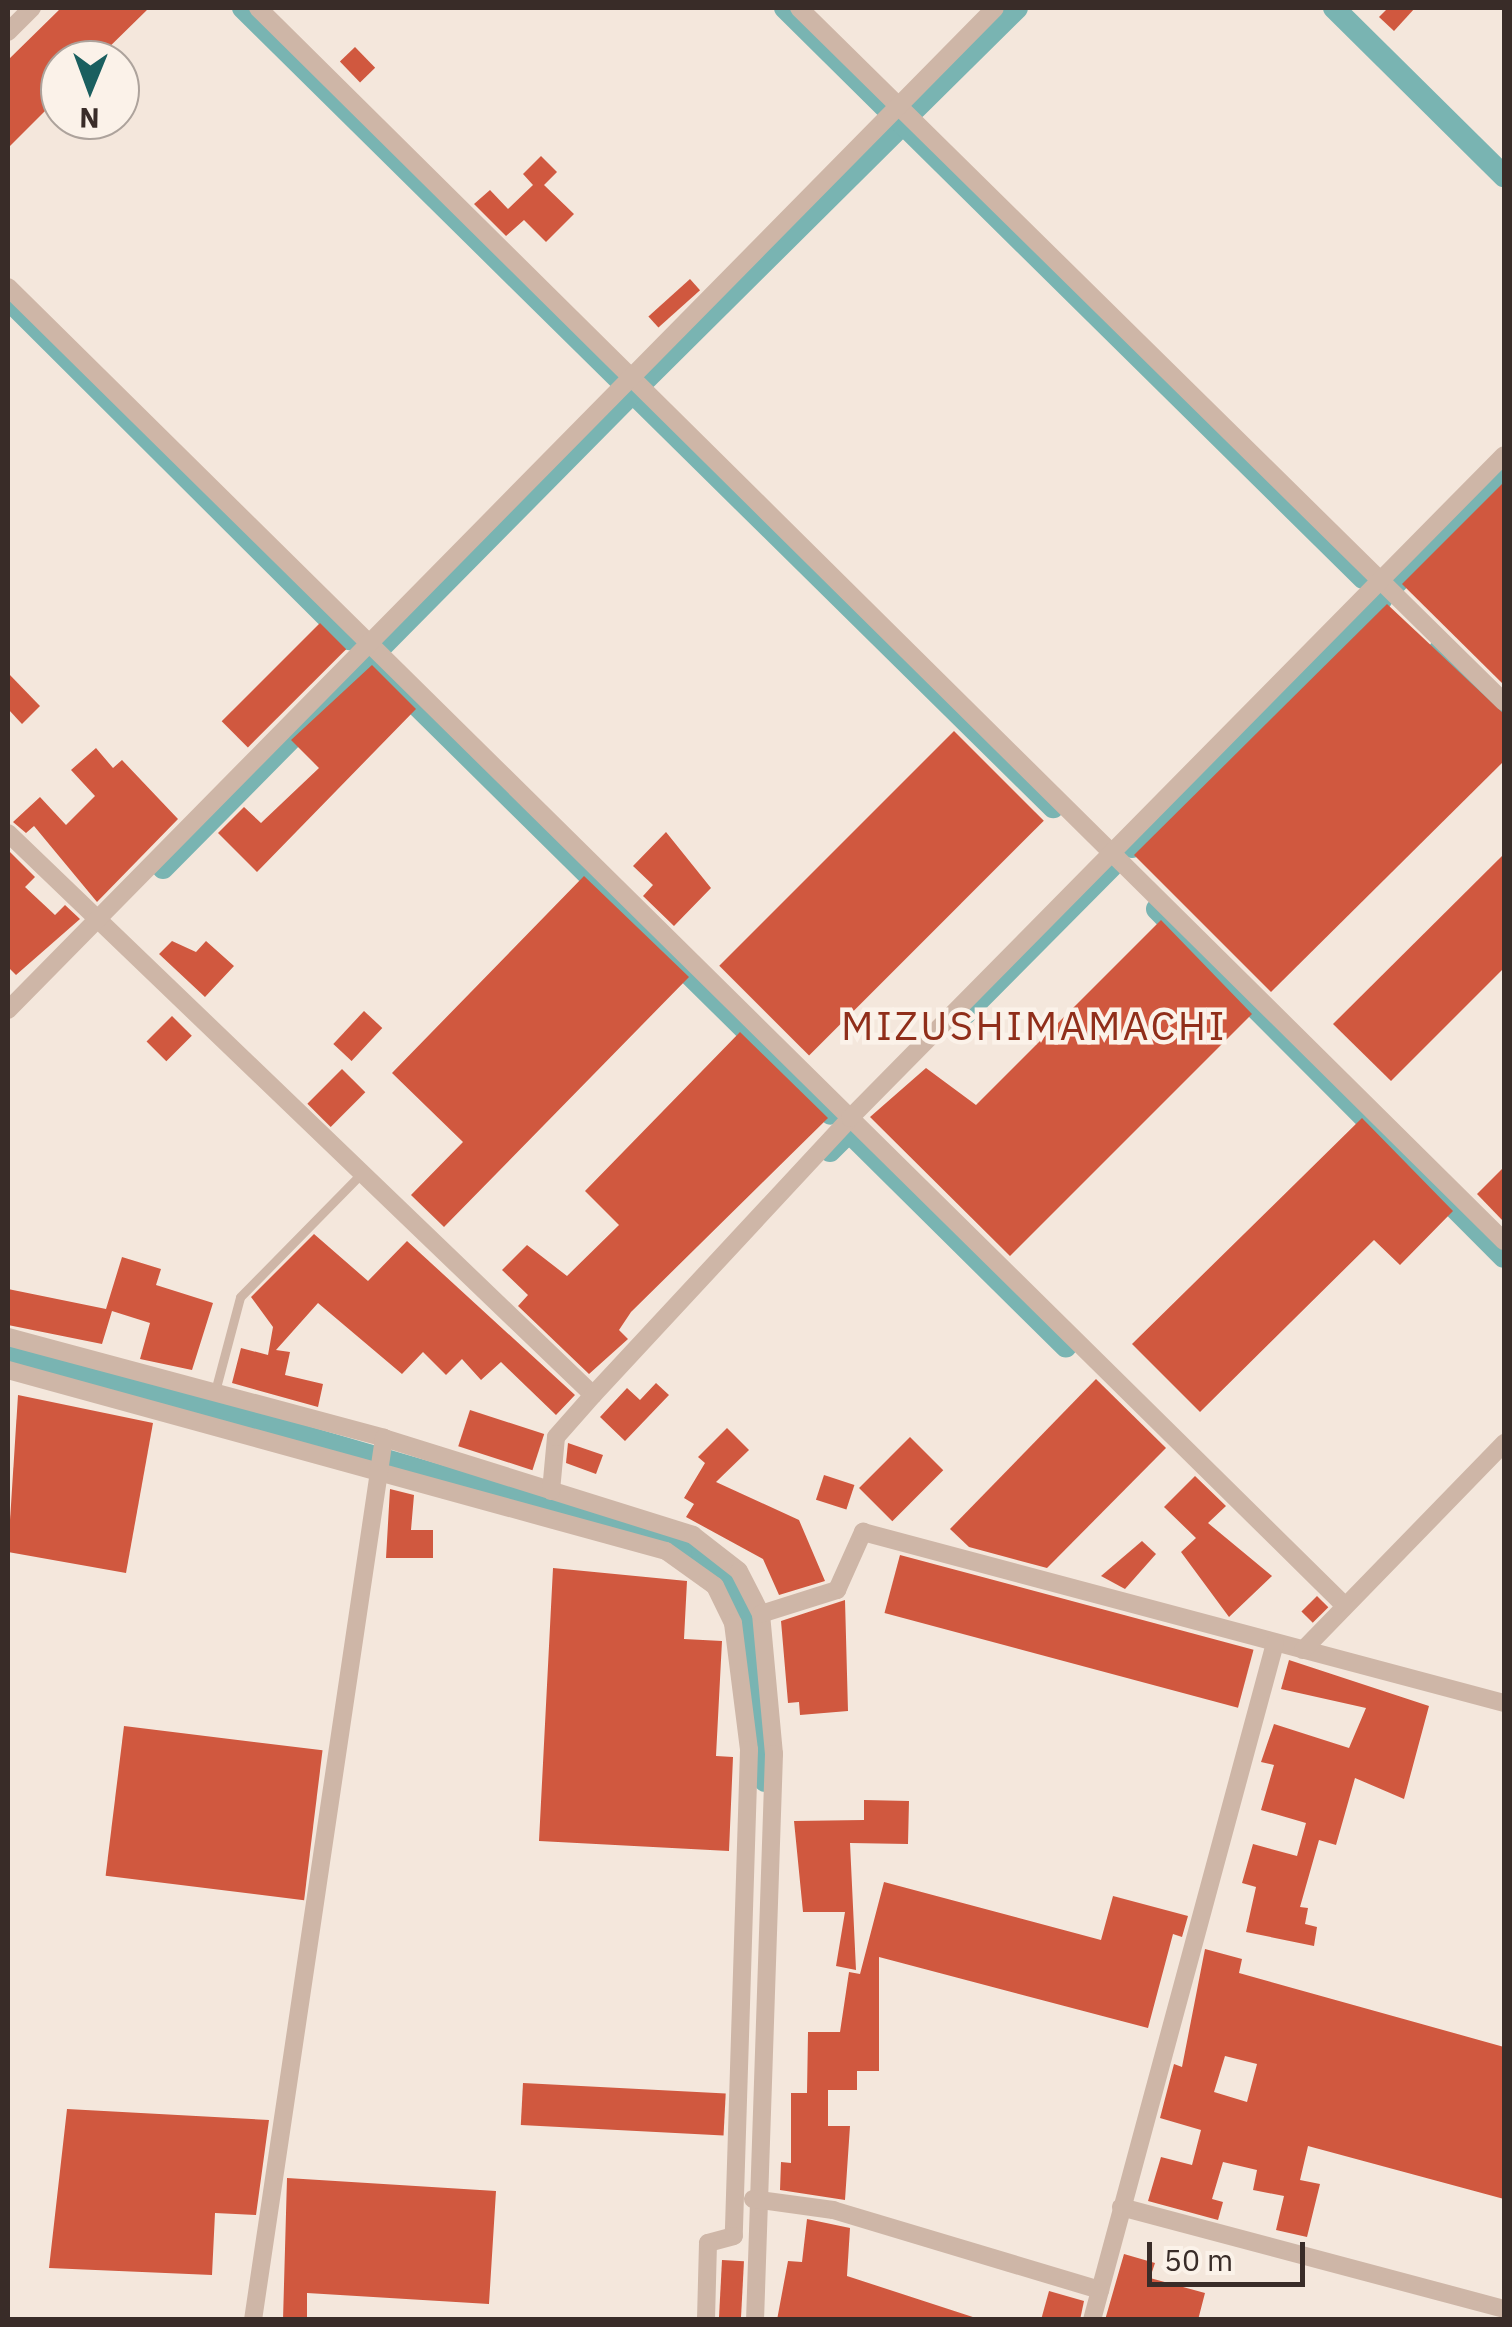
<!DOCTYPE html>
<html>
<head>
<meta charset="utf-8">
<style>
	body { margin:0 }
	#map { position:relative; width:1512px; height:2327px; overflow:hidden; background:#f4e7dc; font-family:"IBM Plex Sans",sans-serif }
	div>[style] { position:absolute }
	.canal>* { height:22px; margin:-11px; padding:0 11px; transform-origin:11px; border-radius:11px; background:#79b4b2 }
	.building>* { inset:0; background:#d0583f; transform-origin:0 0 }
	.service>* { height:9px; margin:-4.5px; padding:0 4.5px; transform-origin:4.5px; border-radius:4.5px; background:#ceb6a7 }
	.minor>* { height:18px; margin:-9px; padding:0 9px; transform-origin:9px; border-radius:9px; background:#ceb6a7 }
	span { translate:-50% -50%; white-space:nowrap; text-align:center; line-height:1.15; -webkit-text-stroke:9px #fbf2e9; paint-order:stroke }
	.quarter-label { font-size:40px; color:#902e1a; letter-spacing:2.5px }
	.frame { position:absolute; inset:0; border:10px solid #392c28; pointer-events:none }
	.north { position:absolute; left:40px; top:40px; width:100px; height:100px; box-sizing:border-box; background:#fbf2e9; border:2px solid #ada39c; border-radius:50%; rotate:181deg; font-size:28px; font-weight:700; line-height:40px; text-align:center; color:#392c28 }
	.north::after { content:''; display:block; margin:auto; width:35px; height:45px; background:#1a5f5f; clip-path:polygon(50% 0,100% 100%,50% 72%,0 100%) }
	.scale { position:absolute; left:1147px; top:2242px; width:158px; height:45px; box-sizing:border-box; border:5px solid #392c28; border-top:0; padding-left:12px; font-size:30px; line-height:35px; white-space:nowrap; color:#392c28; -webkit-text-stroke:8px #fbf2e9; paint-order:stroke }
</style>
</head>
<body>
<div id="map">
	<div class="canal">
		<i style="left:243px;top:8px;width:530px;rotate:44.62deg"></i>
		<i style="left:785px;top:8px;width:144px;rotate:44.7deg"></i>
		<i style="left:1334px;top:8px;width:239px;rotate:44.7deg"></i>
		<i style="left:916px;top:108px;width:142px;rotate:-44.7deg"></i>
		<i style="left:8px;top:299px;width:482px;rotate:44.9deg"></i>
		<i style="left:647px;top:378px;width:361px;rotate:-44.8deg"></i>
		<i style="left:903px;top:124px;width:646px;rotate:44.62deg"></i>
		<i style="left:633px;top:393px;width:590px;rotate:44.59deg"></i>
		<i style="left:1395px;top:584px;width:155px;rotate:-45.3deg"></i>
		<i style="left:381px;top:647px;width:354px;rotate:-45.3deg"></i>
		<i style="left:1439px;top:651px;width:91px;rotate:44.6deg"></i>
		<i style="left:373px;top:662px;width:643px;rotate:44.62deg"></i>
		<i style="left:1132px;top:847px;width:352px;rotate:-44.8deg"></i>
		<i style="left:163px;top:868px;width:289px;rotate:-45.3deg"></i>
		<i style="left:1157px;top:909px;width:491px;rotate:45.1deg"></i>
		<i style="left:966px;top:1013px;width:206px;rotate:-45.2deg"></i>
		<i style="left:830px;top:1151px;width:27px;rotate:-45deg"></i>
		<i style="left:849px;top:1132px;width:305px;rotate:44.7deg"></i>
		<i style="left:8px;top:1350px;width:723px;rotate:16.23deg"></i>
		<i style="left:702px;top:1552px;width:74px;rotate:53.7deg"></i>
		<i style="left:746px;top:1612px;width:170px;rotate:83.6deg"></i>
	</div>
	<div class="building">
		<i style="clip-path:polygon(61px 8px,149px 8px,96px 60px,60px 60px,60px 96px,8px 148px,8px 60px)"></i>
		<i style="clip-path:polygon(1388px 8px,1415px 8px,1394px 31px,1379px 17px)"></i>
		<i style="left:355px;top:47px;width:29px;height:21px;rotate:46deg"></i>
		<i style="clip-path:polygon(541px 156px,557px 172px,544px 185px,574px 214px,546px 242px,524px 220px,506px 236px,474px 204px,490px 190px,508px 209px,533px 185px,523px 174px)"></i>
		<i style="left:690px;top:279px;width:15px;height:56px;rotate:48deg"></i>
		<i style="clip-path:polygon(1504px 482px,1504px 685px,1402px 584px)"></i>
		<i style="clip-path:polygon(1387px 604px,1504px 714px,1504px 761px,1271px 992px,1134px 855px)"></i>
		<i style="left:320px;top:623px;width:37px;height:139px;rotate:45deg"></i>
		<i style="clip-path:polygon(372px 665px,416px 709px,257px 872px,218px 833px,244px 807px,261px 823px,319px 768px,291px 740px)"></i>
		<i style="clip-path:polygon(8px 673px,40px 706px,22px 724px,8px 709px)"></i>
		<i style="left:954px;top:731px;width:127px;height:332px;rotate:45deg"></i>
		<i style="clip-path:polygon(96px 748px,113px 768px,122px 760px,178px 819px,97px 902px,34px 826px,26px 833px,13px 822px,40px 797px,66px 825px,95px 796px,71px 770px)"></i>
		<i style="clip-path:polygon(666px 832px,711px 888px,674px 926px,643px 896px,653px 885px,633px 866px)"></i>
		<i style="clip-path:polygon(8px 850px,35px 877px,25px 887px,55px 915px,65px 905px,80px 919px,16px 975px,8px 967px)"></i>
		<i style="clip-path:polygon(1504px 854px,1504px 968px,1391px 1081px,1333px 1024px)"></i>
		<i style="clip-path:polygon(584px 876px,689px 977px,444px 1227px,411px 1195px,463px 1142px,392px 1073px)"></i>
		<i style="clip-path:polygon(1161px 920px,1252px 1014px,1010px 1256px,870px 1117px,926px 1068px,976px 1105px)"></i>
		<i style="clip-path:polygon(172px 941px,196px 952px,206px 941px,234px 966px,205px 997px,159px 954px)"></i>
		<i style="left:364px;top:1011px;width:25px;height:45px;rotate:43deg"></i>
		<i style="left:172px;top:1016px;width:28px;height:36px;rotate:45deg"></i>
		<i style="clip-path:polygon(740px 1032px,828px 1118px,631px 1312px,619px 1330px,628px 1339px,589px 1374px,518px 1306px,528px 1295px,502px 1270px,527px 1245px,567px 1276px,619px 1225px,585px 1191px)"></i>
		<i style="left:342px;top:1069px;width:33px;height:49px;rotate:45deg"></i>
		<i style="clip-path:polygon(1362px 1118px,1453px 1211px,1400px 1265px,1374px 1240px,1200px 1412px,1132px 1344px)"></i>
		<i style="clip-path:polygon(1504px 1167px,1504px 1222px,1477px 1194px)"></i>
		<i style="clip-path:polygon(314px 1234px,368px 1281px,407px 1241px,575px 1395px,556px 1415px,501px 1362px,481px 1380px,462px 1359px,446px 1375px,423px 1352px,402px 1374px,318px 1303px,276px 1350px,290px 1352px,285px 1375px,323px 1384px,318px 1407px,232px 1383px,241px 1348px,268px 1355px,273px 1327px,251px 1297px)"></i>
		<i style="clip-path:polygon(122px 1257px,161px 1269px,156px 1285px,213px 1303px,192px 1370px,140px 1359px,150px 1323px,112px 1311px,102px 1344px,8px 1325px,8px 1289px,106px 1309px)"></i>
		<i style="clip-path:polygon(1096px 1379px,1166px 1448px,1047px 1568px,969px 1547px,950px 1529px)"></i>
		<i style="clip-path:polygon(656px 1383px,669px 1395px,625px 1441px,600px 1417px,627px 1388px,640px 1400px)"></i>
		<i style="clip-path:polygon(18px 1395px,153px 1423px,126px 1573px,8px 1552px)"></i>
		<i style="left:470px;top:1410px;width:78px;height:38px;rotate:18deg"></i>
		<i style="clip-path:polygon(727px 1428px,749px 1450px,716px 1482px,799px 1520px,825px 1581px,779px 1595px,763px 1559px,686px 1517px,694px 1504px,684px 1498px,705px 1463px,698px 1457px)"></i>
		<i style="left:910px;top:1437px;width:47px;height:72px;rotate:45deg"></i>
		<i style="clip-path:polygon(568px 1443px,603px 1455px,596px 1474px,566px 1463px)"></i>
		<i style="left:824px;top:1475px;width:32px;height:26px;rotate:18deg"></i>
		<i style="clip-path:polygon(1195px 1476px,1226px 1506px,1208px 1523px,1272px 1576px,1229px 1617px,1181px 1552px,1196px 1538px,1164px 1507px)"></i>
		<i style="clip-path:polygon(390px 1489px,414px 1495px,411px 1530px,433px 1530px,433px 1558px,386px 1558px)"></i>
		<i style="clip-path:polygon(1142px 1541px,1156px 1554px,1125px 1589px,1101px 1576px)"></i>
		<i style="left:900px;top:1555px;width:366px;height:60px;rotate:15deg"></i>
		<i style="clip-path:polygon(553px 1568px,687px 1581px,684px 1639px,722px 1641px,716px 1756px,733px 1757px,729px 1851px,539px 1841px)"></i>
		<i style="left:1317px;top:1596px;width:16px;height:22px;rotate:45deg"></i>
		<i style="clip-path:polygon(845px 1600px,848px 1711px,800px 1715px,799px 1702px,788px 1703px,781px 1621px)"></i>
		<i style="clip-path:polygon(1289px 1660px,1429px 1706px,1404px 1799px,1355px 1778px,1336px 1845px,1319px 1840px,1300px 1907px,1308px 1908px,1305px 1924px,1317px 1927px,1314px 1946px,1246px 1932px,1256px 1887px,1242px 1883px,1253px 1844px,1297px 1856px,1306px 1823px,1261px 1810px,1274px 1765px,1261px 1762px,1274px 1724px,1349px 1748px,1366px 1708px,1281px 1689px)"></i>
		<i style="left:124px;top:1726px;width:200px;height:151px;rotate:7deg"></i>
		<i style="clip-path:polygon(864px 1800px,909px 1801px,908px 1844px,850px 1843px,856px 1970px,836px 1966px,845px 1912px,803px 1912px,794px 1821px,864px 1820px)"></i>
		<i style="clip-path:polygon(884px 1882px,1101px 1940px,1113px 1896px,1188px 1916px,1182px 1937px,1173px 1934px,1148px 2028px,879px 1957px,879px 2071px,857px 2071px,857px 2090px,828px 2090px,828px 2126px,850px 2126px,845px 2200px,780px 2190px,781px 2162px,791px 2163px,791px 2093px,807px 2093px,808px 2032px,840px 2032px,849px 1972px,860px 1974px)"></i>
		<i style="clip-path:polygon(evenodd,1205px 1949px,1242px 1959px,1239px 1973px,1504px 2047px,1504px 2199px,1308px 2146px,1300px 2180px,1320px 2184px,1307px 2237px,1276px 2230px,1284px 2196px,1253px 2190px,1257px 2170px,1223px 2162px,1212px 2199px,1223px 2202px,1218px 2220px,1148px 2201px,1161px 2157px,1192px 2165px,1201px 2130px,1160px 2118px,1174px 2064px,1182px 2067px,1205px 1949px,1225px 2056px,1257px 2064px,1247px 2102px,1214px 2092px,1225px 2056px)"></i>
		<i style="left:523px;top:2083px;width:203px;height:42px;rotate:3deg"></i>
		<i style="clip-path:polygon(67px 2109px,269px 2120px,256px 2215px,215px 2213px,212px 2275px,49px 2268px)"></i>
		<i style="clip-path:polygon(287px 2178px,496px 2191px,489px 2304px,307px 2293px,307px 2320px,283px 2320px)"></i>
		<i style="clip-path:polygon(807px 2219px,850px 2228px,847px 2276px,982px 2320px,777px 2320px,788px 2261px,802px 2262px)"></i>
		<i style="clip-path:polygon(1124px 2254px,1155px 2263px,1150px 2278px,1205px 2293px,1198px 2320px,1105px 2320px)"></i>
		<i style="left:722px;top:2260px;width:22px;height:60px;rotate:3deg"></i>
		<i style="clip-path:polygon(1049px 2291px,1084px 2301px,1080px 2320px,1041px 2320px)"></i>
	</div>
	<div class="service">
		<i style="left:214px;top:1395px;width:101px;rotate:-75.1deg"></i>
		<i style="left:240px;top:1297px;width:173px;rotate:-45.5deg"></i>
	</div>
	<div class="minor">
		<i style="left:258px;top:8px;width:1753px;rotate:44.7deg"></i>
		<i style="left:799px;top:8px;width:989px;rotate:44.55deg"></i>
		<i style="left:8px;top:32px;width:34px;rotate:-45deg"></i>
		<i style="left:8px;top:287px;width:1875px;rotate:44.61deg"></i>
		<i style="left:8px;top:833px;width:811px;rotate:43.85deg"></i>
		<i style="left:8px;top:1010px;width:1406px;rotate:-45.43deg"></i>
		<i style="left:8px;top:1337px;width:389px;rotate:15deg"></i>
		<i style="left:384px;top:1438px;width:324px;rotate:17.4deg"></i>
		<i style="left:693px;top:1535px;width:58px;rotate:38deg"></i>
		<i style="left:739px;top:1571px;width:48px;rotate:62.9deg"></i>
		<i style="left:761px;top:1614px;width:141px;rotate:84.7deg"></i>
		<i style="left:774px;top:1754px;width:566px;rotate:91.92deg"></i>
		<i style="left:8px;top:1370px;width:682px;rotate:15.38deg"></i>
		<i style="left:666px;top:1551px;width:60px;rotate:35.5deg"></i>
		<i style="left:715px;top:1586px;width:41px;rotate:64.1deg"></i>
		<i style="left:733px;top:1623px;width:128px;rotate:82.8deg"></i>
		<i style="left:749px;top:1750px;width:486px;rotate:91.8deg"></i>
		<i style="left:734px;top:2236px;width:27px;rotate:165deg"></i>
		<i style="left:708px;top:2243px;width:77px;rotate:91.5deg"></i>
		<i style="left:551px;top:1491px;width:54px;rotate:-84.7deg"></i>
		<i style="left:556px;top:1437px;width:56px;rotate:-48.6deg"></i>
		<i style="left:593px;top:1395px;width:378px;rotate:-47.1deg"></i>
		<i style="left:850px;top:1118px;width:931px;rotate:-45.39deg"></i>
		<i style="left:761px;top:1614px;width:80px;rotate:-17.5deg"></i>
		<i style="left:837px;top:1590px;width:64px;rotate:-65.9deg"></i>
		<i style="left:863px;top:1532px;width:663px;rotate:14.94deg"></i>
		<i style="left:1303px;top:1650px;width:289px;rotate:-45.8deg"></i>
		<i style="left:753px;top:2199px;width:81px;rotate:7.8deg"></i>
		<i style="left:833px;top:2210px;width:279px;rotate:16.7deg"></i>
		<i style="left:1121px;top:2207px;width:396px;rotate:14.9deg"></i>
		<i style="left:253px;top:2320px;width:892px;rotate:-81.55deg"></i>
		<i style="left:1092px;top:2320px;width:701px;rotate:-74.87deg"></i>
	</div>
	<div class="quarter-label">
		<span style="left:1034px;top:1025px">MIZUSHIMAMACHI</span>
	</div>
	<div class="frame"></div>
	<div class="north">N</div>
	<div class="scale">50 m</div>
</div>
</body>
</html>
